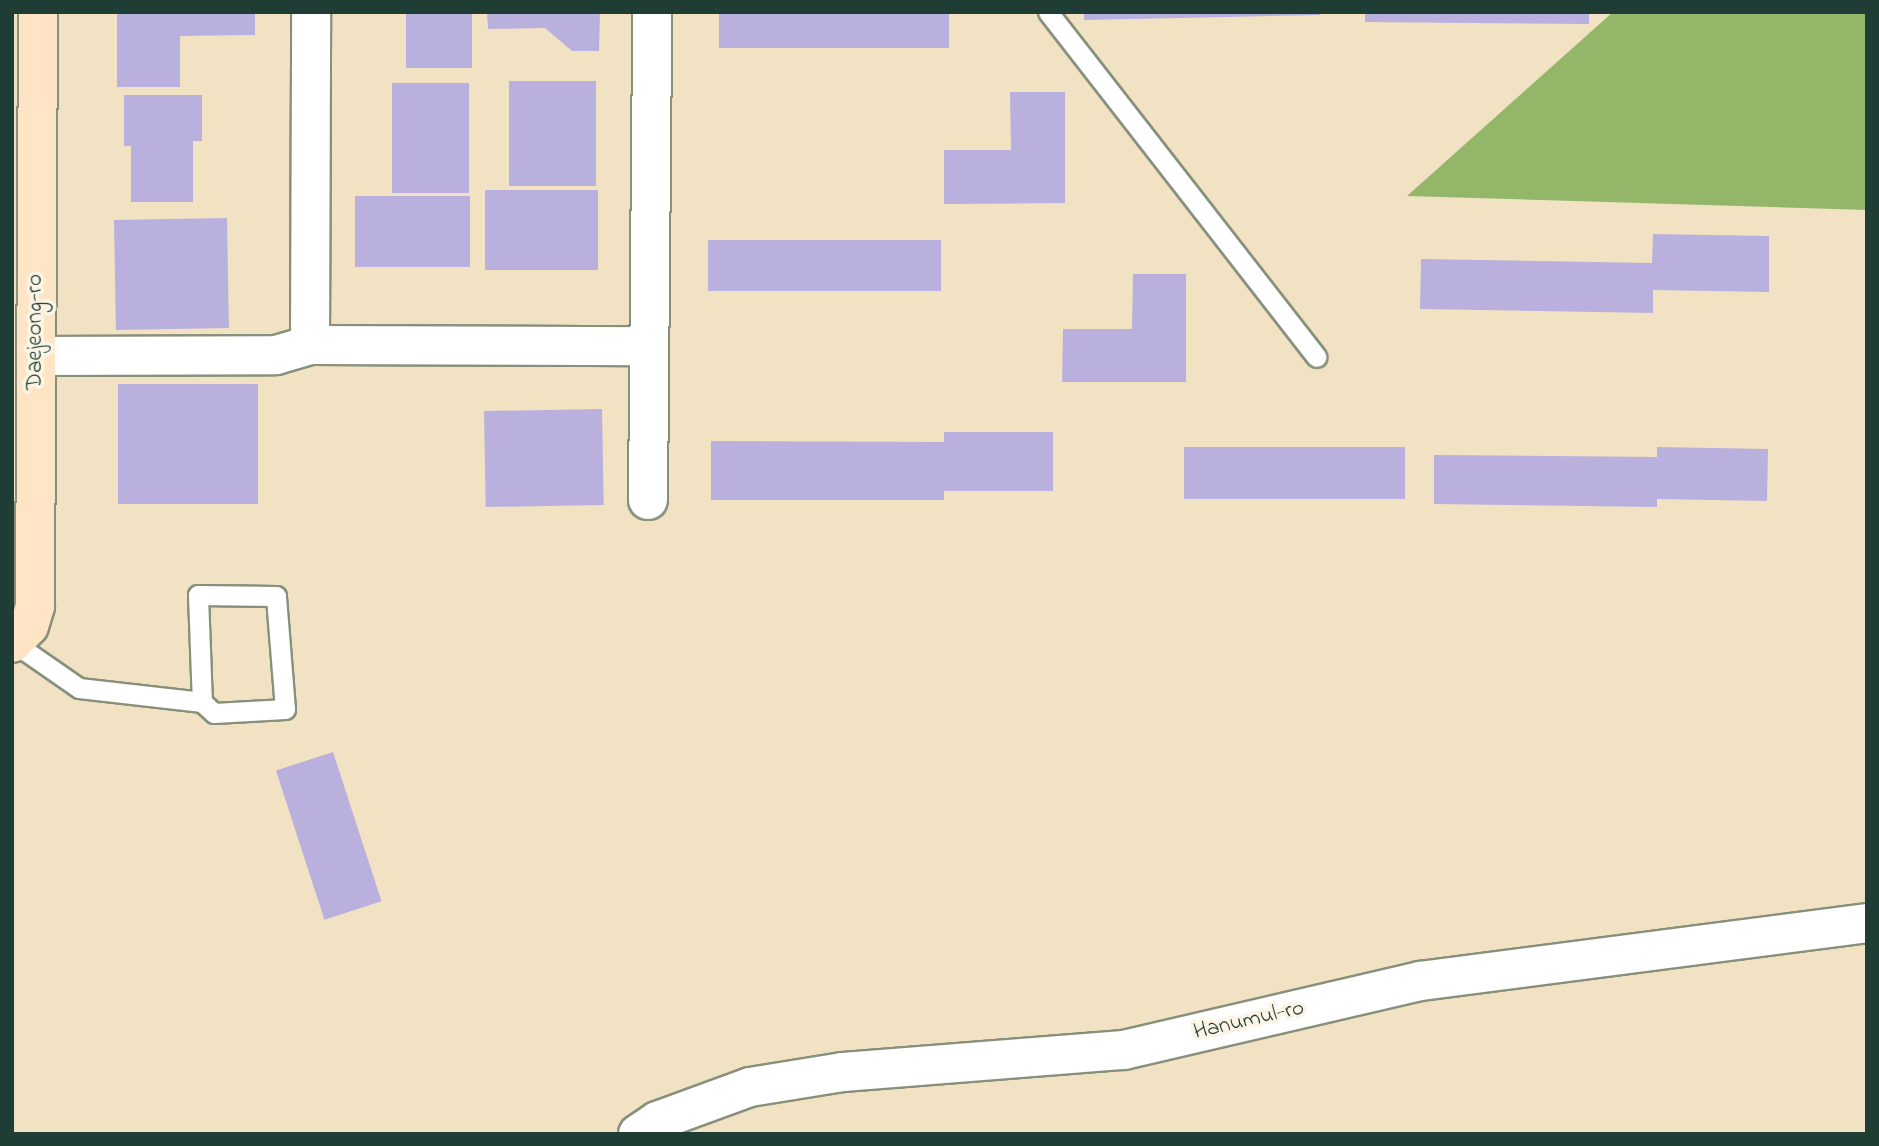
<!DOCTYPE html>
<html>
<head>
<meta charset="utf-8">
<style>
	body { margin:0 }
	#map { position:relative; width:1879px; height:1146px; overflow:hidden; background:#f1e2c4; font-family:"Indie Flower",sans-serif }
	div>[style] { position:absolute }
	.forest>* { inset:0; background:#93b669 }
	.building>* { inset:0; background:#bab0dd; transform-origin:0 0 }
	.roads { filter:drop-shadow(2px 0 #88907c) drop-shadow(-2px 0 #88907c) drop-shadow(0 2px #88907c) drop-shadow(0 -2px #88907c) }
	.lane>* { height:19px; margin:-9.5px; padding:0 9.5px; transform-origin:9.5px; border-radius:9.5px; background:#fff }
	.street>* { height:38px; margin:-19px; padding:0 19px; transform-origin:19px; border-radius:19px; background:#fff }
	.secondary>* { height:38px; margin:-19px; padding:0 19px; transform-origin:19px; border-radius:19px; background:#ffe4c6 }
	span { translate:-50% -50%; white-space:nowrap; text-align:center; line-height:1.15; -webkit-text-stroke:7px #fcf5e5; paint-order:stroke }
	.street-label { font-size:23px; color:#1f3d34 }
	.frame { position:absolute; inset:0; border:14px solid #1f3d34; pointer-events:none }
</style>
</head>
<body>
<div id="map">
	<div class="forest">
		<i style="clip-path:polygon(1613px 12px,1867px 12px,1867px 210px,1407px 196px)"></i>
	</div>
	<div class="building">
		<i style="clip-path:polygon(117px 12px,255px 12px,255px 35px,180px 36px,180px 87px,117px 87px)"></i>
		<i style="left:406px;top:12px;width:66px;height:56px"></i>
		<i style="clip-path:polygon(487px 12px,600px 12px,599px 51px,572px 51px,545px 28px,488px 29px)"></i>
		<i style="left:719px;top:12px;width:230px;height:36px"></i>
		<i style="clip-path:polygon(1084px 12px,1320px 12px,1320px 15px,1084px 20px)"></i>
		<i style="clip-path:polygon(1365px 12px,1589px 12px,1589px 24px,1365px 22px)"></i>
		<i style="left:596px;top:81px;width:105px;height:87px;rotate:90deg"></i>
		<i style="left:392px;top:83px;width:77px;height:110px"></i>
		<i style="clip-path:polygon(1010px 92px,1065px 92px,1065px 203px,944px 204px,944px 150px,1011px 150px)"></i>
		<i style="clip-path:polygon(124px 95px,202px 95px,202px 141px,193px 141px,193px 202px,131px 202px,131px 146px,124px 146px)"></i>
		<i style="left:485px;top:190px;width:113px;height:80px"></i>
		<i style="left:355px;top:196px;width:115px;height:71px"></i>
		<i style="left:227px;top:218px;width:110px;height:113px;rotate:89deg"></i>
		<i style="clip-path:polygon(1653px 234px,1769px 236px,1769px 292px,1653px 290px,1653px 313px,1420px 309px,1421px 259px,1652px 263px)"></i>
		<i style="left:708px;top:240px;width:233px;height:51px"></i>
		<i style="clip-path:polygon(1133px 274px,1186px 274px,1186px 382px,1062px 382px,1063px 329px,1132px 329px)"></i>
		<i style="left:118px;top:384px;width:140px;height:120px"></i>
		<i style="left:602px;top:409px;width:96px;height:118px;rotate:89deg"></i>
		<i style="clip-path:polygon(944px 432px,1053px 432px,1053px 491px,944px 491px,944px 500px,711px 500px,711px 441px,944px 442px)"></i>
		<i style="left:1405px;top:447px;width:52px;height:221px;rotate:90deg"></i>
		<i style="clip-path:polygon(1657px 447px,1768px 449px,1767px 501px,1657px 499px,1657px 507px,1434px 504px,1434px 455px,1657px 457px)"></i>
		<i style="left:333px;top:752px;width:157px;height:60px;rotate:72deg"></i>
	</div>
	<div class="roads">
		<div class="lane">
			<i style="left:1048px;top:12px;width:437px;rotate:52.1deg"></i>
			<i style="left:14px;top:643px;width:79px;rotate:34.7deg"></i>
			<i style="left:79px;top:688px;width:124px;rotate:6.5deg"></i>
			<i style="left:202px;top:702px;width:16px;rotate:43deg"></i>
			<i style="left:214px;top:713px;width:71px;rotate:-3.2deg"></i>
			<i style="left:285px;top:709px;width:113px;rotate:-94.6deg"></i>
			<i style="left:276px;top:596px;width:78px;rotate:-179.3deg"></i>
			<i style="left:198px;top:595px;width:107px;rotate:87.9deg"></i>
		</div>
		<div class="street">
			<i style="left:310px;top:345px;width:333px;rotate:-89.8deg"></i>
			<i style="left:36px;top:356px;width:240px;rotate:-0.2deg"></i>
			<i style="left:276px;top:355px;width:35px;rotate:-16deg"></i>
			<i style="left:310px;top:345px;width:339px;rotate:0.2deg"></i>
			<i style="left:648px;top:500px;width:488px;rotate:-89.5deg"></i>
			<i style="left:638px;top:1134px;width:23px;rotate:-34deg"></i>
			<i style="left:657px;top:1121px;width:99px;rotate:-20.1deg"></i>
			<i style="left:750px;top:1087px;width:94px;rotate:-9.2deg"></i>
			<i style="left:843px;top:1072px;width:282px;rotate:-4.5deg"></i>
			<i style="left:1124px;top:1050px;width:305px;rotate:-13.1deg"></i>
			<i style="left:1421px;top:981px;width:450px;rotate:-7.4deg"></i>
		</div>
		<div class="secondary">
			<i style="left:12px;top:643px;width:24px;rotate:-45deg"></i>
			<i style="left:29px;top:626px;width:21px;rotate:-73deg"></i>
			<i style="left:35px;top:606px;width:594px;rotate:-89.71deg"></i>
		</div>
	</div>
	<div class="street-label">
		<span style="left:36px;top:332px;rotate:-90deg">Daejeong-ro</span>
		<span style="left:1249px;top:1021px;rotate:-13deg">Hanumul-ro</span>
	</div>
	<div class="frame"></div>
</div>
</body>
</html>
